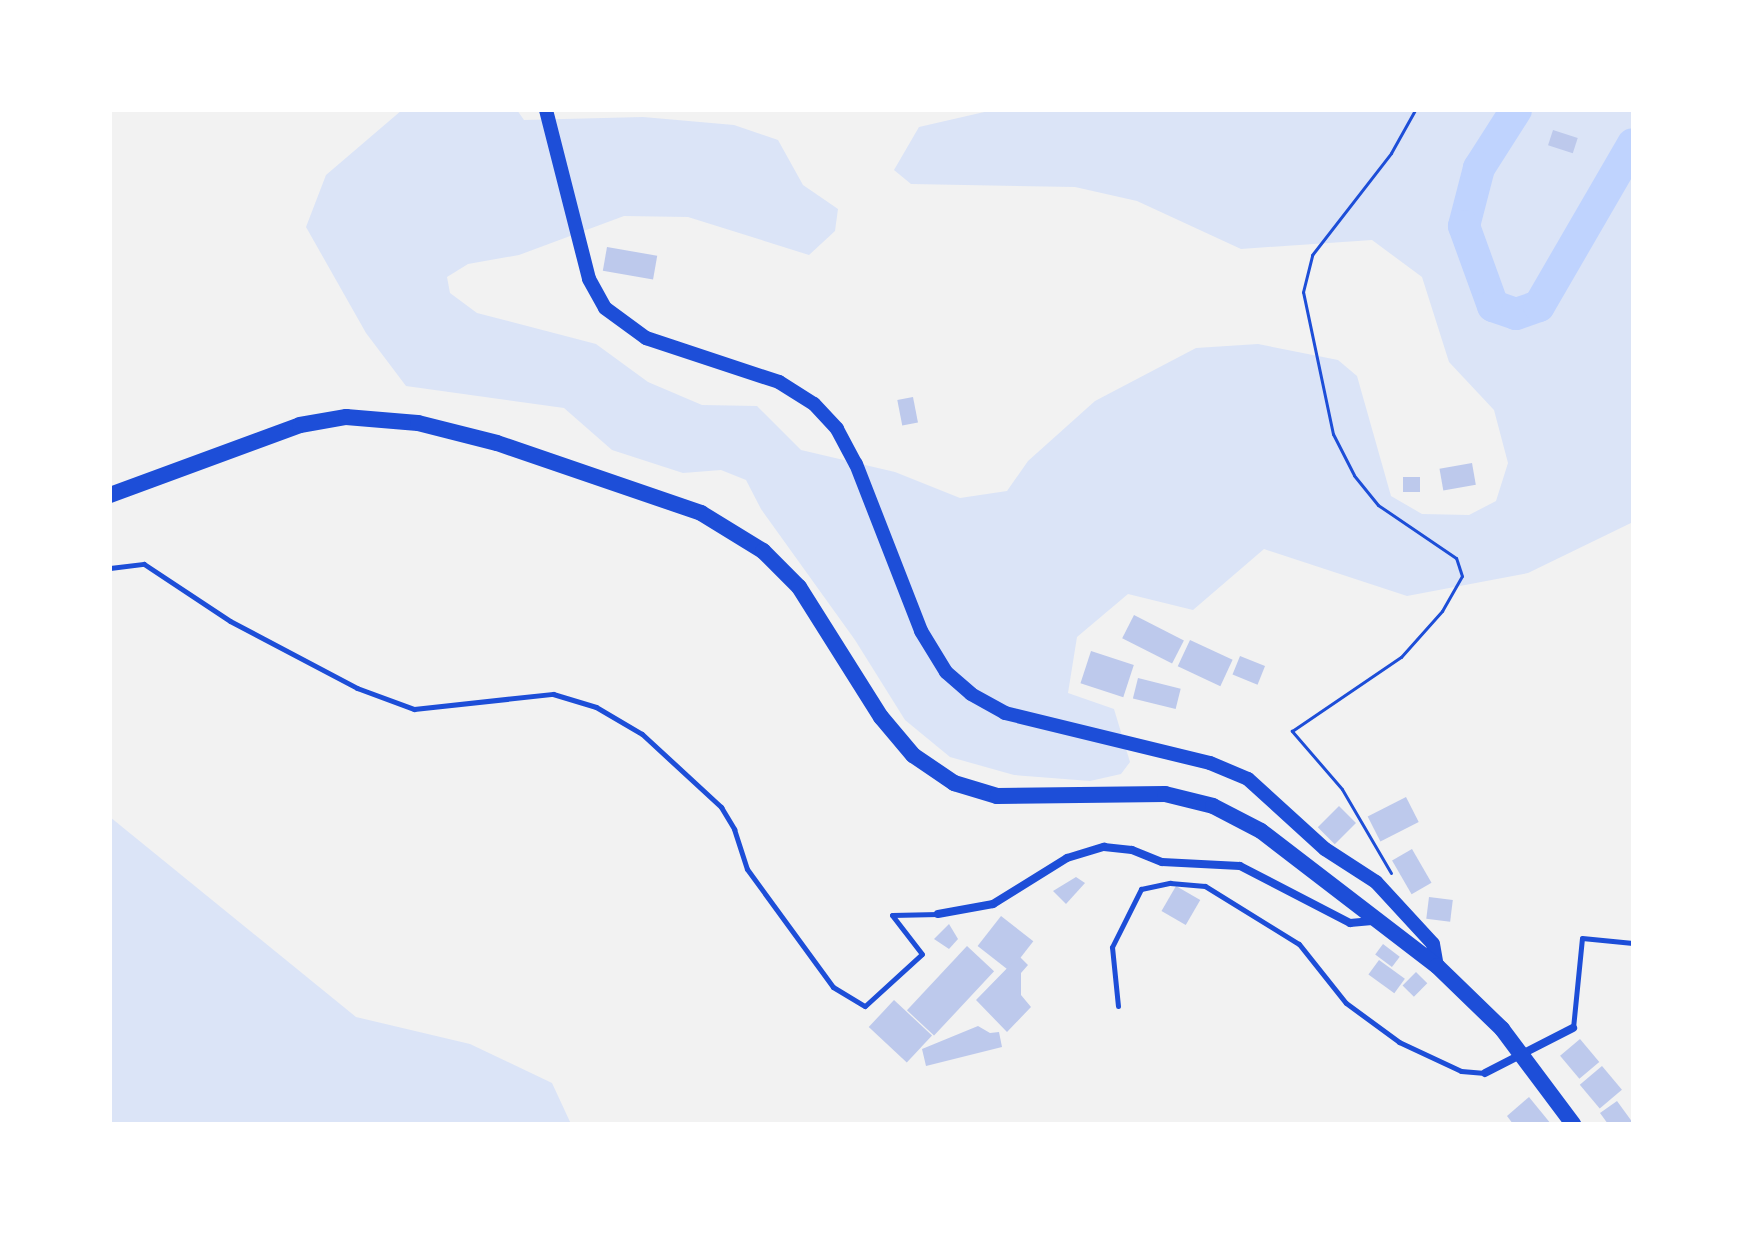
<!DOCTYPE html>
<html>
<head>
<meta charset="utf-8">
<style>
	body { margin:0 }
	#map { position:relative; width:1743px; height:1234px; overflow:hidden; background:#f2f2f2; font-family:Quicksand,sans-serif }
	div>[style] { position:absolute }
	.green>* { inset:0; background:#dbe4f7 }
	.river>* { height:32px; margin:-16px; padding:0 16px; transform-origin:16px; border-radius:16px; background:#bfd3fe }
	.building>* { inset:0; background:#bdc9ec; transform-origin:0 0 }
	.path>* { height:3px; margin:-1.5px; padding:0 1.5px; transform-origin:1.5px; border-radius:1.5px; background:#1d4ed8 }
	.service>* { height:5px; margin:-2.5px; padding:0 2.5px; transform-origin:2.5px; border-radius:2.5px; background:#1d4ed8 }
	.minor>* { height:8px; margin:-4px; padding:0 4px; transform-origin:4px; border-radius:4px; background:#1d4ed8 }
	.secondary>* { height:14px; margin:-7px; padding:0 7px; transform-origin:7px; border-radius:7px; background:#1d4ed8 }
	.trunk>* { height:16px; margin:-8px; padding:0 8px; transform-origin:8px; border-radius:8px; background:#1d4ed8 }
	span { translate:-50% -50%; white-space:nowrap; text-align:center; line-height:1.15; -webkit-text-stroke:7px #fff; paint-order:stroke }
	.frame { position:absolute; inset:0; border:112px solid #fff; pointer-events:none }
</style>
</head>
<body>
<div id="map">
	<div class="green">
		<i style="clip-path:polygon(402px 110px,517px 110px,524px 120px,643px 117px,734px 125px,778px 140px,803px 185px,838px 209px,835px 231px,809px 255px,688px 217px,624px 216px,519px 255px,468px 264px,447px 277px,450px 293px,477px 313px,596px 344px,648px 382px,702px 405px,757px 406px,801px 450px,895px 472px,960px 498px,1007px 491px,1028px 461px,1095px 401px,1196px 348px,1258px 344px,1338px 360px,1357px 376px,1391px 496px,1422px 514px,1469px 515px,1496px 501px,1508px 463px,1494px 410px,1449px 362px,1422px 277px,1372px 240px,1241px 249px,1137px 201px,1075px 187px,911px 184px,894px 170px,919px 127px,993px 110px,1633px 110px,1633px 522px,1528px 573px,1407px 596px,1264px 549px,1193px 610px,1128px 594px,1077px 637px,1068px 693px,1114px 709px,1130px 762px,1121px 774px,1090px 781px,1014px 775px,950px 757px,905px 720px,855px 640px,761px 509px,746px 480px,721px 470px,683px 473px,612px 450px,564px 408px,406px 386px,366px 333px,306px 227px,326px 175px)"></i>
		<i style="clip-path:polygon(110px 817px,356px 1017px,470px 1044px,552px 1083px,571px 1124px,110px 1124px)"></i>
	</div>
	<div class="river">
		<i style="left:1516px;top:110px;width:69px;rotate:122.5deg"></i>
		<i style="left:1479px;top:168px;width:60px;rotate:104.5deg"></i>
		<i style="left:1464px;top:226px;width:85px;rotate:70.1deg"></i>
		<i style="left:1493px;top:306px;width:24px;rotate:19deg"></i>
		<i style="left:1516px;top:314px;width:24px;rotate:-19deg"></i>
		<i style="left:1539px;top:306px;width:187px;rotate:-59.9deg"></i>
	</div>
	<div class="building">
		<i style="left:1553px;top:130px;width:26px;height:16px;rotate:18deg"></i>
		<i style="left:607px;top:247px;width:51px;height:24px;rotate:10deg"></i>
		<i style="left:913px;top:397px;width:26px;height:16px;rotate:79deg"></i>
		<i style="left:1472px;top:463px;width:22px;height:33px;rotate:80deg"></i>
		<i style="left:1403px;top:477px;width:17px;height:15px"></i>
		<i style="left:1134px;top:615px;width:56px;height:26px;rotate:27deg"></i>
		<i style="left:1190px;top:640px;width:47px;height:29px;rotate:25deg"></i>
		<i style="left:1091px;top:651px;width:45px;height:34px;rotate:18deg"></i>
		<i style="left:1240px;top:656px;width:27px;height:20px;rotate:22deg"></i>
		<i style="left:1138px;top:678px;width:44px;height:21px;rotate:14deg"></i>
		<i style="left:1406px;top:797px;width:28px;height:43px;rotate:63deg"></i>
		<i style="left:1339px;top:806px;width:24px;height:30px;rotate:45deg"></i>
		<i style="left:1412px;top:849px;width:39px;height:23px;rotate:60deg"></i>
		<i style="clip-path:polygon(1076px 877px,1085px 883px,1066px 904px,1053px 891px)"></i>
		<i style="left:1176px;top:886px;width:28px;height:29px;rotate:30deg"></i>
		<i style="left:1429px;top:897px;width:24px;height:22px;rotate:7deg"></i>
		<i style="left:1001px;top:916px;width:41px;height:38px;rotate:38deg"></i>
		<i style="clip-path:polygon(949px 924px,958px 939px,949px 949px,934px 939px)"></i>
		<i style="left:1383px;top:944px;width:21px;height:13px;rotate:37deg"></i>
		<i style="left:967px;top:946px;width:37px;height:88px;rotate:43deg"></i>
		<i style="clip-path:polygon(1019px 956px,1028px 965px,1021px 973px,1021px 995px,1031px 1007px,1007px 1032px,976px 1000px)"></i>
		<i style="left:1379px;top:960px;width:32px;height:18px;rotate:36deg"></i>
		<i style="left:1416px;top:972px;width:16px;height:19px;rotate:45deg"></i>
		<i style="left:894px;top:1000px;width:52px;height:37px;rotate:43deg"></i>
		<i style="clip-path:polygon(978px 1026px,990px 1033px,999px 1032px,1002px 1047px,926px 1066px,922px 1049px)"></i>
		<i style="left:1580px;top:1039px;width:30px;height:26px;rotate:50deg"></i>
		<i style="left:1602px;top:1066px;width:31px;height:29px;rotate:50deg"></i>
		<i style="clip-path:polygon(1529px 1097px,1551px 1124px,1513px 1124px,1507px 1116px)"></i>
		<i style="clip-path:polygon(1617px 1101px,1633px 1123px,1633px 1124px,1608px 1124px,1600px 1113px)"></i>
	</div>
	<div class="path">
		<i style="left:1391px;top:873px;width:97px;rotate:-120.3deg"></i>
		<i style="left:1342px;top:789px;width:77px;rotate:-130.8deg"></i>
		<i style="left:1292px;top:731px;width:132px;rotate:-34.2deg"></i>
		<i style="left:1401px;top:657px;width:62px;rotate:-48.3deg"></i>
		<i style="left:1442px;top:611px;width:40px;rotate:-60.3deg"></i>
		<i style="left:1462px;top:576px;width:19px;rotate:-108deg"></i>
		<i style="left:1456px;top:558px;width:94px;rotate:-145.8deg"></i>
		<i style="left:1378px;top:505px;width:38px;rotate:-129deg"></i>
		<i style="left:1354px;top:475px;width:46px;rotate:-117.1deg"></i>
		<i style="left:1333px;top:434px;width:145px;rotate:-101.9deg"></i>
		<i style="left:1303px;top:292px;width:38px;rotate:-76deg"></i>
		<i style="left:1312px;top:255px;width:129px;rotate:-52.2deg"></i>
		<i style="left:1391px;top:153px;width:49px;rotate:-60.8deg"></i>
	</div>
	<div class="service">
		<i style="left:110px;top:568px;width:34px;rotate:-7deg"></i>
		<i style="left:144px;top:564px;width:103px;rotate:33.5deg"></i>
		<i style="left:230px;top:621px;width:144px;rotate:27.8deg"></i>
		<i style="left:357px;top:688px;width:61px;rotate:20.2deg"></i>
		<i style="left:414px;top:709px;width:140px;rotate:-6.2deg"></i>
		<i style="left:553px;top:694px;width:45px;rotate:16.8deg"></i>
		<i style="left:596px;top:707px;width:53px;rotate:30.4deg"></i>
		<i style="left:642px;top:734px;width:108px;rotate:42.7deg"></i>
		<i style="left:721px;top:807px;width:26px;rotate:59deg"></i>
		<i style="left:734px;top:829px;width:42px;rotate:72deg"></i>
		<i style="left:747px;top:869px;width:146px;rotate:53.9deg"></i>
		<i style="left:833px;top:987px;width:37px;rotate:31deg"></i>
		<i style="left:865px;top:1006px;width:77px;rotate:-42.4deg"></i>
		<i style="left:922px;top:954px;width:49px;rotate:-127.6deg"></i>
		<i style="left:892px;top:915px;width:46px;rotate:-1.2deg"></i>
		<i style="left:1118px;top:1006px;width:59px;rotate:-95.8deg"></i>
		<i style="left:1112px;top:947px;width:65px;rotate:-63.4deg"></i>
		<i style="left:1141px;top:889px;width:30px;rotate:-12deg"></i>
		<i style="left:1170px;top:883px;width:35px;rotate:5deg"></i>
		<i style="left:1205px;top:886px;width:110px;rotate:31.7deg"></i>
		<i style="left:1299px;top:944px;width:75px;rotate:51.5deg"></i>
		<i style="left:1346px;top:1003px;width:66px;rotate:36.3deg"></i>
		<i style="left:1399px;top:1042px;width:68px;rotate:25.1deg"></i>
		<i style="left:1461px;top:1071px;width:24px;rotate:5deg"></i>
		<i style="left:1573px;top:1028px;width:90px;rotate:-84.3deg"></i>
		<i style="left:1582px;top:938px;width:51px;rotate:5.6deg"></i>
	</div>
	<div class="minor">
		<i style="left:938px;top:914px;width:56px;rotate:-10.3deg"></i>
		<i style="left:993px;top:904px;width:87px;rotate:-31.9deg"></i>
		<i style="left:1067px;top:858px;width:39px;rotate:-17deg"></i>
		<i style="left:1104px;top:847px;width:28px;rotate:6deg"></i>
		<i style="left:1132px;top:850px;width:32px;rotate:22deg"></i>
		<i style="left:1162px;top:862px;width:78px;rotate:2.9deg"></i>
		<i style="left:1240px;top:866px;width:124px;rotate:27.4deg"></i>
		<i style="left:1350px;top:923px;width:25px;rotate:-5deg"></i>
		<i style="left:1485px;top:1073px;width:99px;rotate:-27.1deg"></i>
	</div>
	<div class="secondary">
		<i style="left:546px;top:110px;width:174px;rotate:75.7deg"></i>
		<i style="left:589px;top:279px;width:33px;rotate:61deg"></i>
		<i style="left:605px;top:308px;width:51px;rotate:36.2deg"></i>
		<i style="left:646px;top:338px;width:140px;rotate:18.3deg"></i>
		<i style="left:779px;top:382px;width:41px;rotate:32.2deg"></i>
		<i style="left:814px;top:404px;width:34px;rotate:47deg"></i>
		<i style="left:837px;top:429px;width:40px;rotate:62deg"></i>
		<i style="left:856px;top:464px;width:179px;rotate:68.7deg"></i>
		<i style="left:921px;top:631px;width:48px;rotate:58.6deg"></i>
		<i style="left:946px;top:672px;width:33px;rotate:41deg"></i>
		<i style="left:971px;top:694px;width:39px;rotate:29deg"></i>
		<i style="left:1005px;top:713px;width:211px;rotate:13.7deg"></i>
		<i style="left:1210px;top:763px;width:41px;rotate:22.8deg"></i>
		<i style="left:1248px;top:779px;width:104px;rotate:42.3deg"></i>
		<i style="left:1325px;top:849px;width:61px;rotate:32.9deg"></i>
		<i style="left:1376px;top:882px;width:84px;rotate:47.4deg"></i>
		<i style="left:1433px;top:944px;width:22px;rotate:80deg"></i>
	</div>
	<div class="trunk">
		<i style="left:110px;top:495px;width:202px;rotate:-20.2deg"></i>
		<i style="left:300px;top:425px;width:47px;rotate:-9.9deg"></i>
		<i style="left:346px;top:417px;width:72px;rotate:4.8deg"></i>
		<i style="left:418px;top:423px;width:81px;rotate:14.2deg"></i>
		<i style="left:497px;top:443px;width:216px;rotate:18.9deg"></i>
		<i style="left:701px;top:513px;width:73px;rotate:31.5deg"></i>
		<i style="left:763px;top:551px;width:51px;rotate:45deg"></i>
		<i style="left:799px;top:587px;width:154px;rotate:57.8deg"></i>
		<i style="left:881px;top:717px;width:50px;rotate:49.9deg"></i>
		<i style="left:913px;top:755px;width:50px;rotate:34.3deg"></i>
		<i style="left:954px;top:783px;width:45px;rotate:16.8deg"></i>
		<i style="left:997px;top:796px;width:168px;rotate:-0.7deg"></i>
		<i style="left:1165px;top:794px;width:49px;rotate:14deg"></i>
		<i style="left:1213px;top:806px;width:54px;rotate:27.5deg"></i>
		<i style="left:1261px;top:831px;width:222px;rotate:37.5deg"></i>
		<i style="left:1437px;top:966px;width:91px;rotate:44.1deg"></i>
		<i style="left:1502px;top:1029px;width:119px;rotate:53.2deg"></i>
	</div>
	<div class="frame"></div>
</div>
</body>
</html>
